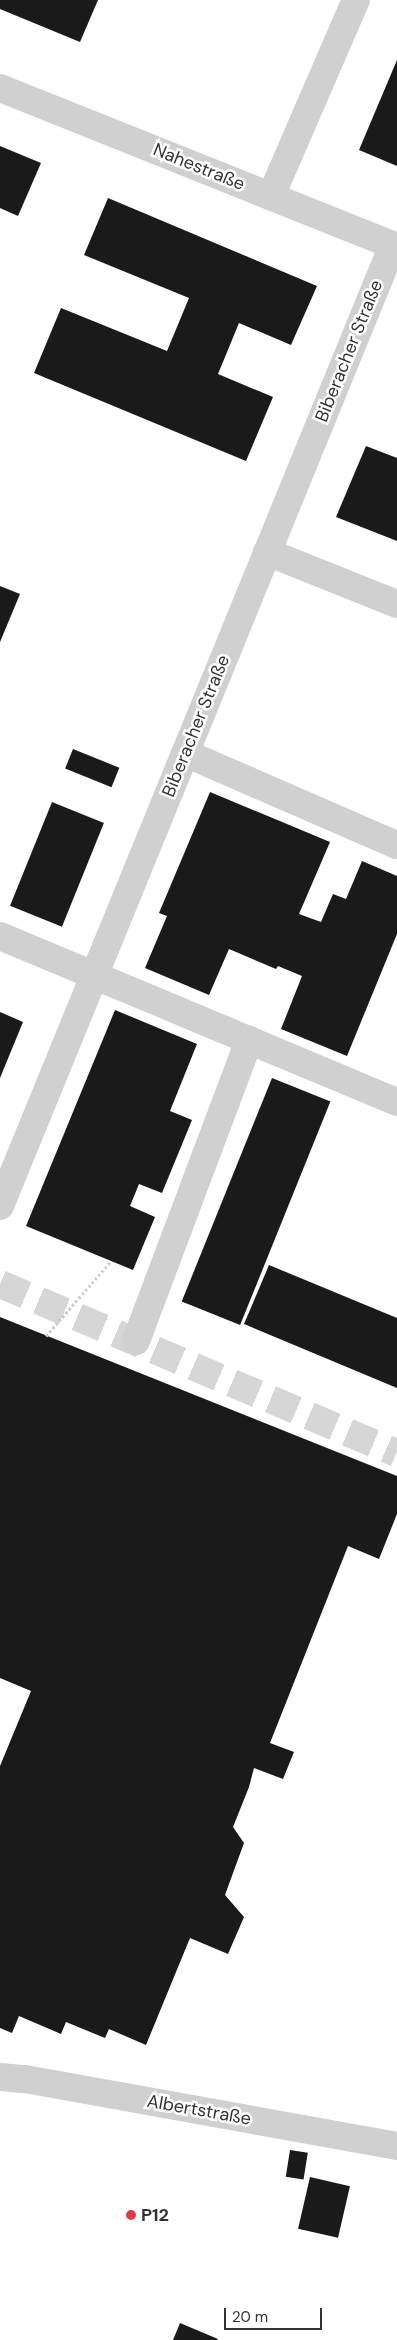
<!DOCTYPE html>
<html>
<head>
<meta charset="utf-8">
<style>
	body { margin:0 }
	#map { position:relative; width:397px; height:2340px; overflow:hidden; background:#fff; font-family:"DM Sans",sans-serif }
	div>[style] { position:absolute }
	.building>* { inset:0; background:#1a1a1a; transform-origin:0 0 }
	.minor-tunnel>* { height:28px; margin-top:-14px; transform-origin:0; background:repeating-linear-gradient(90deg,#d6d6d6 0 28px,transparent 0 42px) }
	.minor>* { height:28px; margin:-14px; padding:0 14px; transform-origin:14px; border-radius:14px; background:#d0d0d0 }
	.path-bridge>* { height:3px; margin-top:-1.5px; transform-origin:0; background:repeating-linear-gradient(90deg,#cdcdcd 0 2.5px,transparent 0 5px) }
	.dots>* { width:14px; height:14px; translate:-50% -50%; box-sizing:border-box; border:2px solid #fff; border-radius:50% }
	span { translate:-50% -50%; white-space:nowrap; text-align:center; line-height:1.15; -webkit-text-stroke:5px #fff; paint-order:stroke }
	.street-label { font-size:18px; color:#333 }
	.poi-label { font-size:18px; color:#333; font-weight:700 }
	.left { translate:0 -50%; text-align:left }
	.scale { position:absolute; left:224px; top:2308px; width:98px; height:22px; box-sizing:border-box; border:2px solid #333; border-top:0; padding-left:6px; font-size:15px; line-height:18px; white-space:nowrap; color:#333; -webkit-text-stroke:4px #fff; paint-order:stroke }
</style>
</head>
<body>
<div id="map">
	<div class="building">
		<i style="clip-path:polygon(0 0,98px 0,80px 42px,0 9px)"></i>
		<i style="clip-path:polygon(397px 60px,397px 166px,359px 150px)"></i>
		<i style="clip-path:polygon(0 146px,41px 163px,18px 216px,0 208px)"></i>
		<i style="clip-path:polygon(108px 198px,317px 286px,291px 345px,239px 323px,218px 374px,273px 397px,246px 461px,34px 373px,61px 308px,167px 351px,189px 298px,84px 255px)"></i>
		<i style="clip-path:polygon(366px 446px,397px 458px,397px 541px,336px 517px)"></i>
		<i style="clip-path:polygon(0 586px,20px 594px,0 642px)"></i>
		<i style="left:73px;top:749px;width:50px;height:21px;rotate:22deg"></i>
		<i style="clip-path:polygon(210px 792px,330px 842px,299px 914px,321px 922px,333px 894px,346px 899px,362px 861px,397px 876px,397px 934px,347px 1056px,281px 1029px,302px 976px,278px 966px,276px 969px,229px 949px,209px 995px,145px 968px,167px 916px,159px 913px)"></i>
		<i style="left:52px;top:802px;width:56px;height:112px;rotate:22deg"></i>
		<i style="clip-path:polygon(115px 1010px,197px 1044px,170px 1111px,192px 1120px,162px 1193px,139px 1184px,130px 1206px,155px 1217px,133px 1270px,26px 1226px)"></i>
		<i style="clip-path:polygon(0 1012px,23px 1022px,0 1078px)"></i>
		<i style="left:272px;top:1078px;width:63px;height:241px;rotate:22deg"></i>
		<i style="clip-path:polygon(269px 1265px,397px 1318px,397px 1388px,244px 1324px)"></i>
		<i style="clip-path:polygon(0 1317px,397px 1476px,397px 1514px,379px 1559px,348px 1546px,270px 1743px,294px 1752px,283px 1779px,254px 1768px,249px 1787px,233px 1827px,244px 1843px,225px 1895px,244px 1917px,228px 1954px,190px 1938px,146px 2045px,109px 2029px,105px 2038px,66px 2022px,61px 2034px,19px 2016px,12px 2033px,0 2028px,0 1766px,31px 1691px,0 1678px)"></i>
		<i style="left:290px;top:2150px;width:18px;height:27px;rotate:9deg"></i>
		<i style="left:310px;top:2177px;width:41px;height:53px;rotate:13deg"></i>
		<i style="clip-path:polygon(180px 2323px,218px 2339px,217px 2340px,173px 2340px)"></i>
	</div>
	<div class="minor-tunnel">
		<i style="left:0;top:1284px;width:431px;rotate:23.1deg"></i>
	</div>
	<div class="minor">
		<i style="left:0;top:88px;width:428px;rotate:21.8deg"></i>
		<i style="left:271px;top:196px;width:214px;rotate:-66.6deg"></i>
		<i style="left:267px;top:552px;width:140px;rotate:21.8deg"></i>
		<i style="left:185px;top:753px;width:231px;rotate:23.5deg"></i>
		<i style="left:0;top:936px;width:430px;rotate:22.7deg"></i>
		<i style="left:0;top:1206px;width:1038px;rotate:-67.76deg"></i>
		<i style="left:136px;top:1341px;width:322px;rotate:-69.4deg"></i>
		<i style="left:0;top:2077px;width:25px;rotate:5deg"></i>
		<i style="left:25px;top:2079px;width:378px;rotate:10.2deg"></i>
	</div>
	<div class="path-bridge">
		<i style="left:46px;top:1336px;width:99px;rotate:-49.1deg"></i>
	</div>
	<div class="dots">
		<i style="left:131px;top:2215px;background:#e63946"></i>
	</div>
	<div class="street-label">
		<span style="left:199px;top:167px;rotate:22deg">Nahestraße</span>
		<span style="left:349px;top:351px;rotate:-68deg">Biberacher Straße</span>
		<span style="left:196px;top:726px;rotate:-68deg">Biberacher Straße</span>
		<span style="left:199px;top:2110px;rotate:10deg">Albertstraße</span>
	</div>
	<div class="poi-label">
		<span class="left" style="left:141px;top:2215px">P12</span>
	</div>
	<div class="scale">20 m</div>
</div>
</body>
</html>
